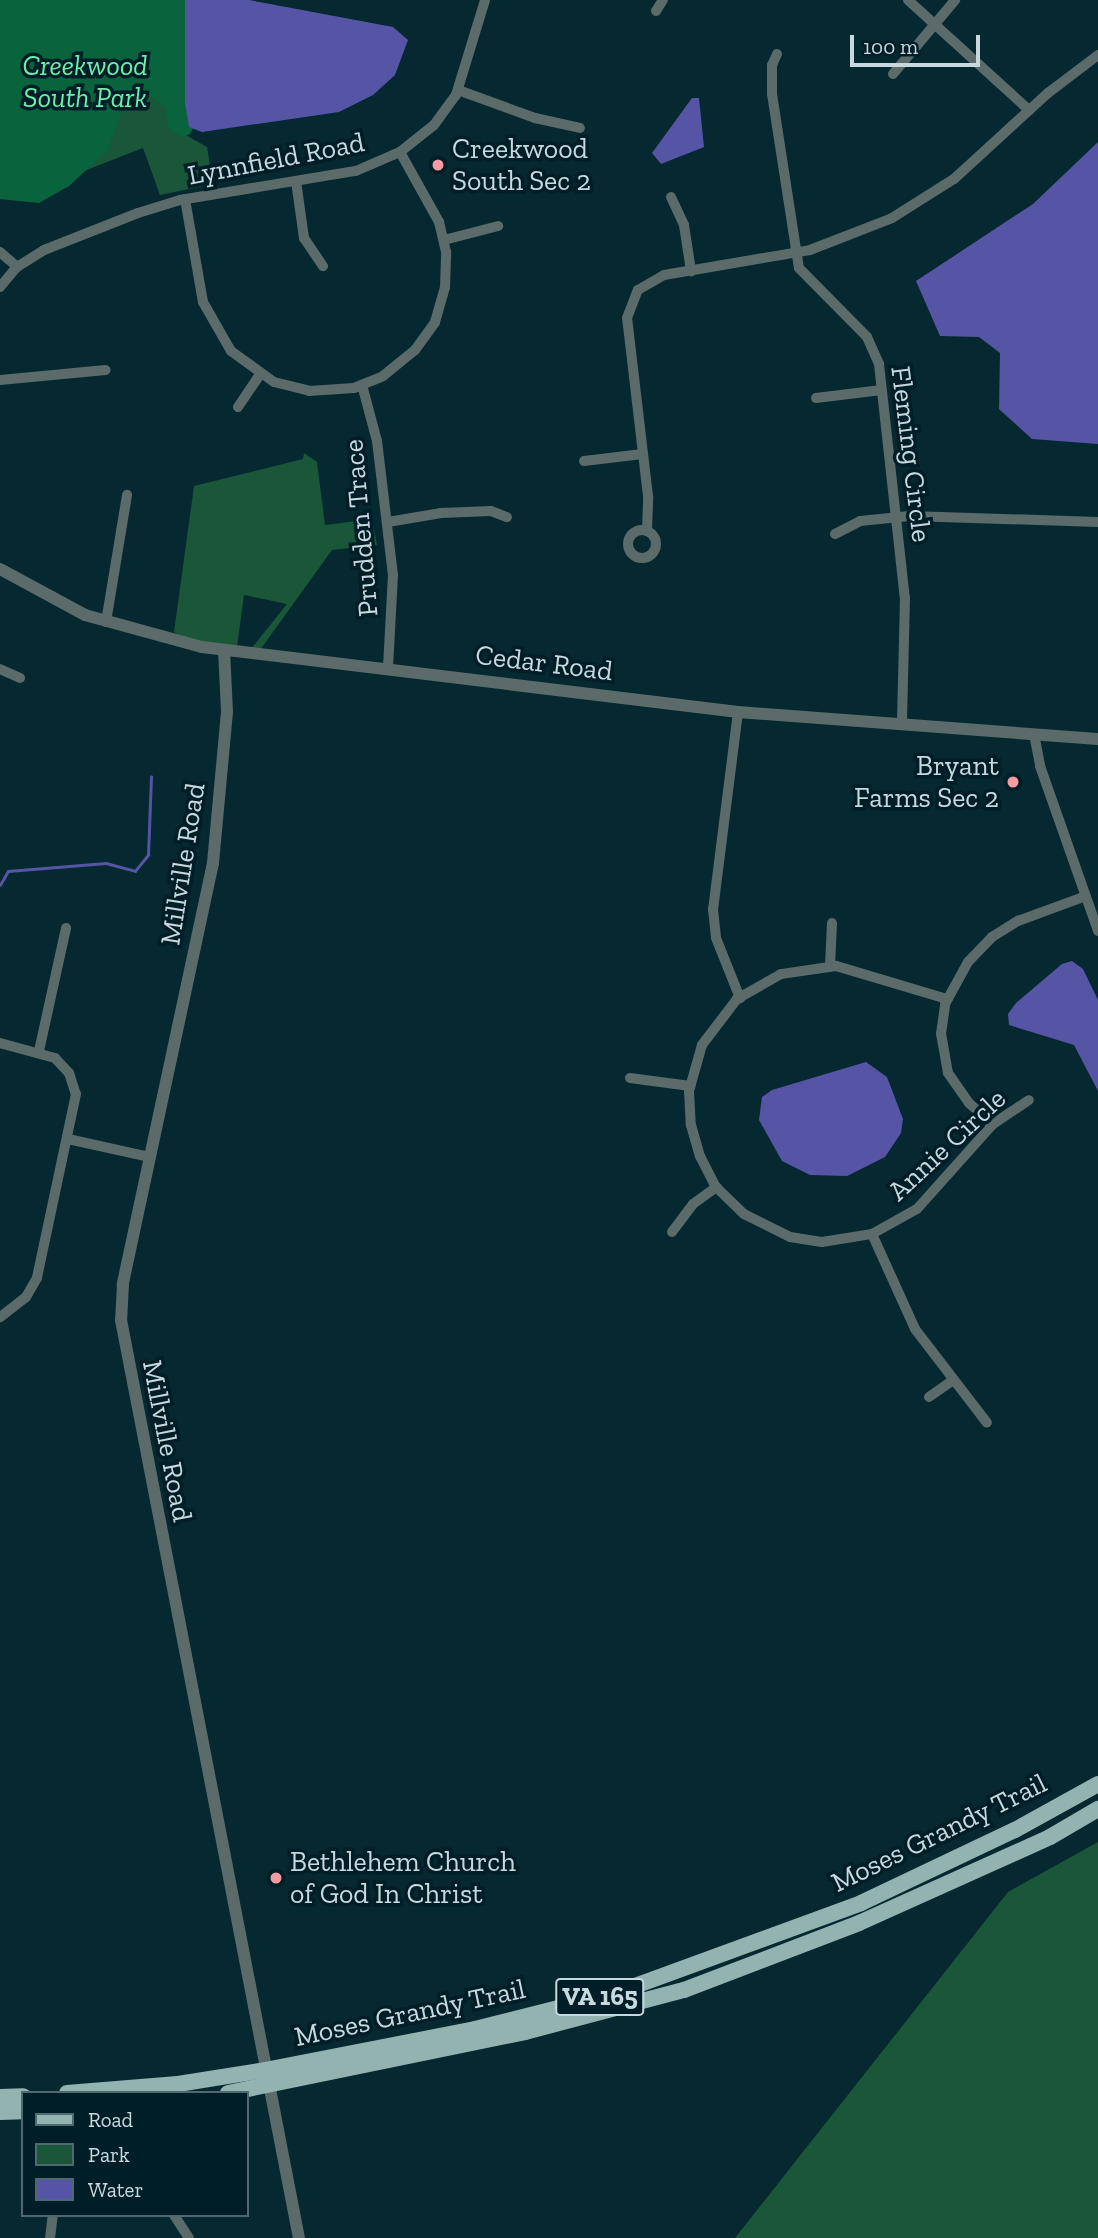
<!DOCTYPE html>
<html>
<head>
<meta charset="utf-8">
<style>
	body { margin:0 }
	#map { position:relative; width:1098px; height:2238px; overflow:hidden; background:#062831; font-family:"Zilla Slab",serif }
	div>[style] { position:absolute }
	.green>* { inset:0; background:#195738 }
	.forest>* { inset:0; background:#09633d }
	.water>* { inset:0; background:#5655a5 }
	.stream>* { height:2.5px; margin:-1.25px; padding:0 1.25px; transform-origin:1.25px; border-radius:1.25px; background:#5655a5 }
	.minor>* { height:10px; margin:-5px; padding:0 5px; transform-origin:5px; border-radius:5px; background:#5b6b69 }
	.minor>.ring { margin:-5px; padding:0; box-sizing:content-box; background:none; border:10px solid #5b6b69; border-radius:50% }
	.tertiary>* { height:12px; margin:-6px; padding:0 6px; transform-origin:6px; border-radius:6px; background:#5b6b69 }
	.primary>* { height:16px; margin:-8px; padding:0 8px; transform-origin:8px; border-radius:8px; background:#93b3b0 }
	.dots>* { width:19px; height:19px; translate:-50% -50%; box-sizing:border-box; border:4px solid #001e27; border-radius:50% }
	span { translate:-50% -50%; white-space:nowrap; text-align:center; line-height:1.15; -webkit-text-stroke:7px #001e27; paint-order:stroke }
	.shield-label span { padding:2px 5px; background:#001e27; border:2px solid; border-radius:5px; -webkit-text-stroke-width:0 }
	.shield-label { font-size:26px; color:#c7d8de; font-weight:700 }
	.park-label { font-size:28px; color:#6af1ab; font-style:italic }
	.poi-label { font-size:28px; color:#c7d8de }
	.left { translate:0 -50%; text-align:left }
	.right { translate:-100% -50%; text-align:right }
	.street-label { font-size:28px; color:#c7d8de }
	.legend { position:absolute; left:21px; top:2091px; width:228px; height:126px; box-sizing:border-box; background:#001e27; border:2px solid #506870; margin:0; padding:9px 12px; list-style:none; font-size:21px; color:#c7d8de }
	.legend li { display:flex; align-items:center; gap:14px; height:35px }
	.legend b { width:35px; border:2px solid #506870 }
	.scale { position:absolute; left:850px; top:35px; width:130px; height:32px; box-sizing:border-box; border:4px solid #c7d8de; border-top:0; padding-left:9px; font-size:21px; line-height:24px; white-space:nowrap; color:#c7d8de; -webkit-text-stroke:5px #001e27; paint-order:stroke }
</style>
</head>
<body>
<div id="map">
	<div class="green">
		<i style="clip-path:polygon(0 0,182px 0,184px 134px,207px 147px,213px 184px,160px 195px,143px 148px,30px 192px)"></i>
		<i style="clip-path:polygon(304px 453px,317px 462px,325px 525px,372px 519px,377px 545px,332px 550px,260px 650px,251px 649px,287px 604px,244px 595px,237px 647px,185px 639px,174px 632px,194px 486px,303px 459px)"></i>
		<i style="clip-path:polygon(1098px 1842px,1098px 2238px,735px 2238px,1008px 1892px)"></i>
	</div>
	<div class="forest">
		<i style="clip-path:polygon(0 0,196px 0,195px 125px,190px 134px,182px 137px,169px 128px,165px 107px,151px 96px,134px 97px,122px 110px,107px 151px,69px 186px,39px 203px,0 199px)"></i>
	</div>
	<div class="water">
		<i style="clip-path:polygon(185px 0,249px 0,393px 27px,408px 40px,395px 75px,373px 95px,339px 112px,202px 132px,189px 127px,185px 103px)"></i>
		<i style="clip-path:polygon(692px 98px,699px 98px,704px 147px,661px 164px,652px 153px)"></i>
		<i style="clip-path:polygon(1098px 142px,1098px 444px,1032px 439px,999px 409px,1000px 353px,979px 337px,940px 336px,916px 281px,1033px 204px)"></i>
		<i style="clip-path:polygon(1072px 961px,1083px 969px,1098px 1000px,1098px 1091px,1074px 1045px,1009px 1025px,1008px 1014px,1016px 1003px,1062px 964px)"></i>
		<i style="clip-path:polygon(866px 1062px,887px 1077px,903px 1119px,901px 1133px,885px 1157px,847px 1176px,810px 1175px,782px 1161px,759px 1120px,762px 1097px,772px 1090px)"></i>
	</div>
	<div class="stream">
		<i style="left:0;top:885px;width:16px;rotate:-60deg"></i>
		<i style="left:8px;top:871px;width:98px;rotate:-4.7deg"></i>
		<i style="left:106px;top:863px;width:30px;rotate:15deg"></i>
		<i style="left:135px;top:871px;width:21px;rotate:-51deg"></i>
		<i style="left:148px;top:855px;width:78px;rotate:-87.8deg"></i>
	</div>
	<div class="minor">
		<i style="left:908px;top:0;width:164px;rotate:42.3deg"></i>
		<i style="left:656px;top:11px;width:13px;rotate:-58deg"></i>
		<i style="left:777px;top:54px;width:12px;rotate:114deg"></i>
		<i style="left:772px;top:65px;width:29px;rotate:90deg"></i>
		<i style="left:772px;top:94px;width:176px;rotate:81.2deg"></i>
		<i style="left:799px;top:268px;width:97px;rotate:45.4deg"></i>
		<i style="left:867px;top:337px;width:30px;rotate:66deg"></i>
		<i style="left:879px;top:364px;width:235px;rotate:83.7deg"></i>
		<i style="left:905px;top:598px;width:127px;rotate:91.4deg"></i>
		<i style="left:893px;top:74px;width:97px;rotate:-50deg"></i>
		<i style="left:458px;top:90px;width:82px;rotate:20deg"></i>
		<i style="left:535px;top:118px;width:46px;rotate:12.5deg"></i>
		<i style="left:296px;top:181px;width:58px;rotate:82deg"></i>
		<i style="left:304px;top:238px;width:34px;rotate:56deg"></i>
		<i style="left:671px;top:197px;width:31px;rotate:65deg"></i>
		<i style="left:684px;top:225px;width:47px;rotate:81.3deg"></i>
		<i style="left:185px;top:199px;width:105px;rotate:80.1deg"></i>
		<i style="left:203px;top:302px;width:56px;rotate:60.3deg"></i>
		<i style="left:231px;top:351px;width:53px;rotate:35.8deg"></i>
		<i style="left:274px;top:382px;width:36px;rotate:14deg"></i>
		<i style="left:309px;top:391px;width:45px;rotate:-3.8deg"></i>
		<i style="left:354px;top:388px;width:31px;rotate:-22deg"></i>
		<i style="left:383px;top:376px;width:41px;rotate:-39.1deg"></i>
		<i style="left:415px;top:350px;width:34px;rotate:-54deg"></i>
		<i style="left:435px;top:322px;width:36px;rotate:-74deg"></i>
		<i style="left:445px;top:287px;width:35px;rotate:-88deg"></i>
		<i style="left:446px;top:252px;width:31px;rotate:-103deg"></i>
		<i style="left:439px;top:222px;width:80px;rotate:-119.1deg"></i>
		<i style="left:444px;top:240px;width:56px;rotate:-14.5deg"></i>
		<i style="left:0;top:252px;width:23px;rotate:41deg"></i>
		<i style="left:0;top:287px;width:26px;rotate:-50deg"></i>
		<i style="left:17px;top:267px;width:32px;rotate:-32deg"></i>
		<i style="left:44px;top:250px;width:101px;rotate:-21.5deg"></i>
		<i style="left:138px;top:213px;width:44px;rotate:-17.2deg"></i>
		<i style="left:180px;top:200px;width:178px;rotate:-9.4deg"></i>
		<i style="left:356px;top:171px;width:48px;rotate:-23.4deg"></i>
		<i style="left:400px;top:152px;width:43px;rotate:-38.5deg"></i>
		<i style="left:434px;top:125px;width:37px;rotate:-54deg"></i>
		<i style="left:456px;top:95px;width:99px;rotate:-73deg"></i>
		<i style="left:0;top:380px;width:106px;rotate:-5.4deg"></i>
		<i style="left:362px;top:385px;width:58px;rotate:75deg"></i>
		<i style="left:377px;top:441px;width:135px;rotate:83.2deg"></i>
		<i style="left:393px;top:575px;width:92px;rotate:93.1deg"></i>
		<i style="left:816px;top:398px;width:66px;rotate:-6.9deg"></i>
		<i style="left:238px;top:407px;width:40px;rotate:-56deg"></i>
		<i style="left:584px;top:461px;width:59px;rotate:-6.8deg"></i>
		<i style="left:388px;top:522px;width:54px;rotate:-9.6deg"></i>
		<i style="left:441px;top:513px;width:50px;rotate:-2.3deg"></i>
		<i style="left:491px;top:511px;width:17px;rotate:21deg"></i>
		<i class="ring" style="left:628px;top:530px;width:18px;height:18px"></i>
		<i style="left:647px;top:531px;width:35px;rotate:-88deg"></i>
		<i style="left:648px;top:496px;width:179px;rotate:-96.7deg"></i>
		<i style="left:627px;top:318px;width:30px;rotate:-69deg"></i>
		<i style="left:638px;top:290px;width:30px;rotate:-30deg"></i>
		<i style="left:664px;top:275px;width:148px;rotate:-9.7deg"></i>
		<i style="left:810px;top:250px;width:88px;rotate:-21.3deg"></i>
		<i style="left:892px;top:218px;width:73px;rotate:-32.2deg"></i>
		<i style="left:954px;top:179px;width:127px;rotate:-42.5deg"></i>
		<i style="left:1048px;top:93px;width:63px;rotate:-37.2deg"></i>
		<i style="left:835px;top:534px;width:28px;rotate:-27deg"></i>
		<i style="left:860px;top:521px;width:50px;rotate:-5.7deg"></i>
		<i style="left:910px;top:516px;width:188px;rotate:1.8deg"></i>
		<i style="left:106px;top:622px;width:129px;rotate:-80.6deg"></i>
		<i style="left:0;top:669px;width:22px;rotate:24deg"></i>
		<i style="left:738px;top:712px;width:199px;rotate:97.2deg"></i>
		<i style="left:713px;top:909px;width:29px;rotate:84deg"></i>
		<i style="left:716px;top:938px;width:65px;rotate:68.2deg"></i>
		<i style="left:1034px;top:734px;width:33px;rotate:79deg"></i>
		<i style="left:1040px;top:766px;width:175px;rotate:70.6deg"></i>
		<i style="left:830px;top:966px;width:43px;rotate:-87.3deg"></i>
		<i style="left:947px;top:999px;width:116px;rotate:-163.4deg"></i>
		<i style="left:836px;top:966px;width:56px;rotate:171.7deg"></i>
		<i style="left:781px;top:974px;width:51px;rotate:150.4deg"></i>
		<i style="left:737px;top:999px;width:58px;rotate:127.3deg"></i>
		<i style="left:702px;top:1045px;width:48px;rotate:105.8deg"></i>
		<i style="left:689px;top:1091px;width:34px;rotate:87deg"></i>
		<i style="left:691px;top:1125px;width:32px;rotate:74deg"></i>
		<i style="left:700px;top:1156px;width:35px;rotate:63deg"></i>
		<i style="left:716px;top:1187px;width:39px;rotate:44deg"></i>
		<i style="left:744px;top:1214px;width:51px;rotate:26.6deg"></i>
		<i style="left:790px;top:1237px;width:32px;rotate:9deg"></i>
		<i style="left:822px;top:1242px;width:51px;rotate:-9.1deg"></i>
		<i style="left:872px;top:1234px;width:51px;rotate:-29.1deg"></i>
		<i style="left:917px;top:1209px;width:114px;rotate:-48.2deg"></i>
		<i style="left:993px;top:1124px;width:43px;rotate:-33.7deg"></i>
		<i style="left:0;top:1043px;width:57px;rotate:15.3deg"></i>
		<i style="left:55px;top:1058px;width:21px;rotate:47deg"></i>
		<i style="left:69px;top:1073px;width:22px;rotate:72deg"></i>
		<i style="left:76px;top:1094px;width:188px;rotate:102deg"></i>
		<i style="left:37px;top:1278px;width:22px;rotate:120deg"></i>
		<i style="left:26px;top:1297px;width:33px;rotate:142deg"></i>
		<i style="left:39px;top:1051px;width:126px;rotate:-77.6deg"></i>
		<i style="left:630px;top:1078px;width:61px;rotate:7.6deg"></i>
		<i style="left:993px;top:1124px;width:32px;rotate:-139deg"></i>
		<i style="left:969px;top:1103px;width:37px;rotate:-125deg"></i>
		<i style="left:948px;top:1073px;width:40px;rotate:-100deg"></i>
		<i style="left:941px;top:1034px;width:30px;rotate:-82deg"></i>
		<i style="left:945px;top:1004px;width:48px;rotate:-61.3deg"></i>
		<i style="left:968px;top:962px;width:35px;rotate:-46deg"></i>
		<i style="left:992px;top:937px;width:31px;rotate:-32deg"></i>
		<i style="left:1018px;top:921px;width:72px;rotate:-20.2deg"></i>
		<i style="left:68px;top:1139px;width:84px;rotate:12.4deg"></i>
		<i style="left:672px;top:1232px;width:35px;rotate:-53deg"></i>
		<i style="left:693px;top:1204px;width:29px;rotate:-36deg"></i>
		<i style="left:872px;top:1234px;width:104px;rotate:65.6deg"></i>
		<i style="left:915px;top:1329px;width:118px;rotate:52.5deg"></i>
		<i style="left:929px;top:1397px;width:29px;rotate:-35deg"></i>
		<i style="left:174px;top:2215px;width:27px;rotate:57deg"></i>
		<i style="left:50px;top:2238px;width:23px;rotate:-83deg"></i>
	</div>
	<div class="tertiary">
		<i style="left:0;top:569px;width:97px;rotate:28.4deg"></i>
		<i style="left:85px;top:615px;width:121px;rotate:15.3deg"></i>
		<i style="left:202px;top:647px;width:540px;rotate:6.91deg"></i>
		<i style="left:738px;top:712px;width:361px;rotate:4.3deg"></i>
		<i style="left:224px;top:650px;width:62px;rotate:87.2deg"></i>
		<i style="left:227px;top:712px;width:152px;rotate:95.3deg"></i>
		<i style="left:213px;top:863px;width:431px;rotate:102.1deg"></i>
		<i style="left:123px;top:1284px;width:36px;rotate:93deg"></i>
		<i style="left:121px;top:1320px;width:935px;rotate:79.03deg"></i>
	</div>
	<div class="primary">
		<i style="left:67px;top:2093px;width:111px;rotate:-4.6deg"></i>
		<i style="left:178px;top:2084px;width:88px;rotate:-9.1deg"></i>
		<i style="left:265px;top:2070px;width:214px;rotate:-11deg"></i>
		<i style="left:475px;top:2029px;width:142px;rotate:-14.2deg"></i>
		<i style="left:613px;top:1994px;width:264px;rotate:-20.1deg"></i>
		<i style="left:861px;top:1903px;width:170px;rotate:-25.4deg"></i>
		<i style="left:1015px;top:1830px;width:95px;rotate:-29deg"></i>
		<i style="left:228px;top:2093px;width:303px;rotate:-11.6deg"></i>
		<i style="left:525px;top:2032px;width:164px;rotate:-14.8deg"></i>
		<i style="left:684px;top:1990px;width:187px;rotate:-20.9deg"></i>
		<i style="left:859px;top:1923px;width:209px;rotate:-24.2deg"></i>
		<i style="left:1050px;top:1837px;width:56px;rotate:-30.3deg"></i>
		<i style="left:0;top:2097px;width:23px;rotate:-2deg"></i>
		<i style="left:0;top:2112px;width:23px;rotate:-2deg"></i>
	</div>
	<div class="dots">
		<i style="left:438px;top:165px;background:#f49aa3"></i>
		<i style="left:1013px;top:782px;background:#f49aa3"></i>
		<i style="left:276px;top:1878px;background:#f49aa3"></i>
	</div>
	<div class="shield-label">
		<span style="left:600px;top:1997px">VA 165</span>
	</div>
	<div class="park-label">
		<span style="left:85px;top:82px">Creekwood<br>South Park</span>
	</div>
	<div class="poi-label">
		<span class="left" style="left:452px;top:165px">Creekwood<br>South Sec 2</span>
		<span class="right" style="left:999px;top:782px">Bryant<br>Farms Sec 2</span>
		<span class="left" style="left:290px;top:1878px">Bethlehem Church<br>of God In Christ</span>
	</div>
	<div class="street-label">
		<span style="left:276px;top:159px;rotate:-11deg">Lynnfield Road</span>
		<span style="left:911px;top:454px;rotate:83deg">Fleming Circle</span>
		<span style="left:361px;top:528px;rotate:-95deg">Prudden Trace</span>
		<span style="left:544px;top:663px;rotate:7deg">Cedar Road</span>
		<span style="left:183px;top:864px;rotate:-81deg">Millville Road</span>
		<span style="left:947px;top:1145px;rotate:-43deg">Annie Circle</span>
		<span style="left:167px;top:1441px;rotate:79deg">Millville Road</span>
		<span style="left:939px;top:1833px;rotate:-26deg">Moses Grandy Trail</span>
		<span style="left:410px;top:2013px;rotate:-12deg">Moses Grandy Trail</span>
	</div>
	<ul class="legend">
	<li><b style="height:9px;background:#93b3b0"></b>Road</li>
	<li><b style="height:19px;background:#195738"></b>Park</li>
	<li><b style="height:19px;background:#5655a5"></b>Water</li>
	</ul>
	<div class="scale">100 m</div>
</div>
</body>
</html>
